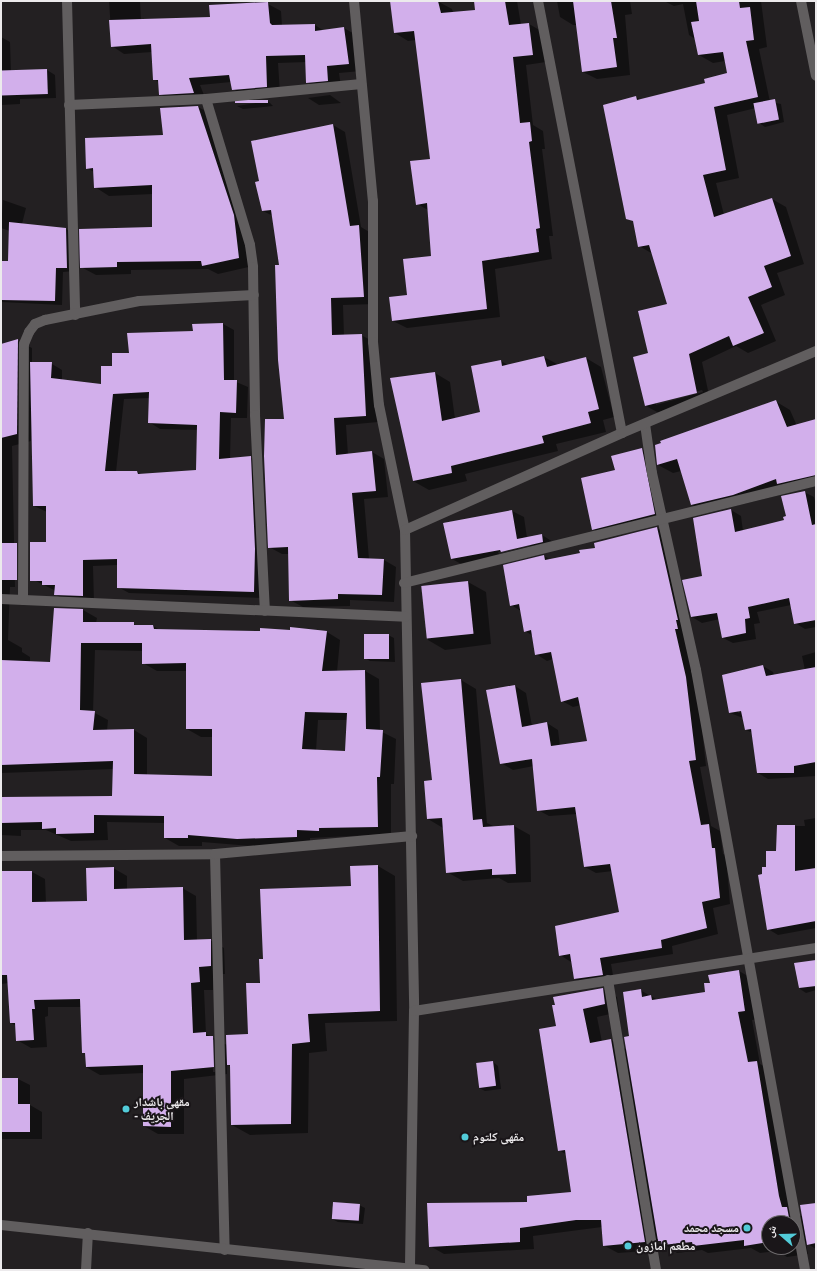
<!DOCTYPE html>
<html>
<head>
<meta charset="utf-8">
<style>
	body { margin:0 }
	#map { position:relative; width:817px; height:1271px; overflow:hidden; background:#232022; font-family:"PT Sans","Noto Naskh Arabic",sans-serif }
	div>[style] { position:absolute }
	.shadow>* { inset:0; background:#0007 }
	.building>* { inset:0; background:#d2afeb; transform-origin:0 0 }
	.minor>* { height:10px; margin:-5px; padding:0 5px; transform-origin:5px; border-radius:5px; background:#615e5f }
	.tertiary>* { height:10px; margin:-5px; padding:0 5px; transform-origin:5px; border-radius:5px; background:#615e5f }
	.dots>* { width:11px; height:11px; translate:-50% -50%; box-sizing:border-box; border:2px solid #1a1619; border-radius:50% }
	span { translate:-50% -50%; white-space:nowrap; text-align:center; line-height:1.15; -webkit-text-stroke:4px #1a1619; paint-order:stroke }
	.poi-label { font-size:12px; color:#eceaec; font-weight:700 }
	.left { translate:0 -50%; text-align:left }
	.right { translate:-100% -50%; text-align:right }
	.frame { position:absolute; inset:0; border:2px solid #eceaec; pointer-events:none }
	.north { position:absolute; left:761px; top:1215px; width:40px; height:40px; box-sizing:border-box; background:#1a1619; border:1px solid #6e6b6d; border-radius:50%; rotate:290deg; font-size:11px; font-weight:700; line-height:16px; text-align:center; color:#eceaec }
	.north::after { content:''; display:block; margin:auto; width:14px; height:18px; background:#52cbd8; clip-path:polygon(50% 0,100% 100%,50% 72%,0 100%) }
</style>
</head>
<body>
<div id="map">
	<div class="shadow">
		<i style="clip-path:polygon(1px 1px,1px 37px,10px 42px,11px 72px,47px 70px,55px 75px,56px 98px,20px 99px,20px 104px,1px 105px)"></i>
		<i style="clip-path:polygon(109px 1px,140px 1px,141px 21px,211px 18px,268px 4px,281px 11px,282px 26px,315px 25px,324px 31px,344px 28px,356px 35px,361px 71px,339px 73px,341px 87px,320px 89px,307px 82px,307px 62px,278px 63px,280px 93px,246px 97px,233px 89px,231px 82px,200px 85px,206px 100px,173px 101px,160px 94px,160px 83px,154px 79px,152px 52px,124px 54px,112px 46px)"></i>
		<i style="clip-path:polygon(390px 1px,437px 1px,452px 9px,453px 13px,476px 11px,475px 1px,517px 1px,521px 25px,529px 24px,543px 32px,546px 62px,526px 65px,533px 125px,543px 131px,545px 149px,542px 149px,553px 236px,549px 236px,552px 259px,495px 269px,500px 317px,407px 328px,393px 321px,432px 257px,428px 210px,417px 204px,431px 159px,416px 40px,408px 41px,395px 33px)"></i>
		<i style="clip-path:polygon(557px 1px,630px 1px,632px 14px,625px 15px,630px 75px,597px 79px,583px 72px,577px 25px,573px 25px,560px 17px)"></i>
		<i style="clip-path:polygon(evenodd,664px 1px,761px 1px,767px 47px,759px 49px,770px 102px,781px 104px,784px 122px,765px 127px,759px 123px,756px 108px,727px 115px,739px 178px,716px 183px,724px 215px,772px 199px,786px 207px,804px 264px,777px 273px,785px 295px,761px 305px,776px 341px,748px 353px,736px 346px,702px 362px,710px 400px,659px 413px,646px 406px,650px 354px,668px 304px,653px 254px,639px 246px,634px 222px,627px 218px,636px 97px,641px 100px,706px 83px,728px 73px,725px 61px,713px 63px,699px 55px,695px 39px,689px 35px,683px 4px,674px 6px,664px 1px,702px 390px,703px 392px,656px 405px,656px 402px,702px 390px)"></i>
		<i style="clip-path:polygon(330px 95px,341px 103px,319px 105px,308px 98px)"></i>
		<i style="clip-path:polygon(268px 101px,273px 106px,243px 109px,237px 106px)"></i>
		<i style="clip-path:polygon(198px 107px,213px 115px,253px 266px,218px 274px,208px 269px,131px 270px,131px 274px,96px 275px,81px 267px,153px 228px,153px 194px,109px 196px,95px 187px,94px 172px,87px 168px,164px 135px)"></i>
		<i style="clip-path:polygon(333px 125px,345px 132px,361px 227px,371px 233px,376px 304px,343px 305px,344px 336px,361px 335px,374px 342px,378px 422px,346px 425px,348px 455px,372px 452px,384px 459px,388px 497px,364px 499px,369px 559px,384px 560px,396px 567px,394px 602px,350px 600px,350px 606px,303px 607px,290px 600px,289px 554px,282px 554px,269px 547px,285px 420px,280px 265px,273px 216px,263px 211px,260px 182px)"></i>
		<i style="clip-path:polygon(3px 200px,26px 208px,22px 224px,66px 229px,73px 233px,74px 271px,63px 272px,62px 305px,1px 302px,1px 262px,9px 262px,10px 231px,1px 228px)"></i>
		<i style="clip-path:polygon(evenodd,223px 324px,234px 330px,234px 381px,248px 387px,247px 418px,231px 418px,230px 459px,250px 457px,261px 464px,264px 598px,129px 593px,118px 587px,118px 565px,93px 566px,94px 602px,66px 601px,55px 594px,56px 591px,34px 580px,47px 543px,47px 512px,34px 506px,31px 425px,31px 441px,12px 446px,15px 587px,10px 587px,8px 640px,22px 648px,22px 652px,30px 657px,30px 662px,51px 663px,83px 610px,97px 618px,96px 623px,133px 624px,138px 626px,153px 626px,160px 630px,327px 632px,340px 640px,337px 672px,365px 671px,379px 679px,380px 731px,396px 739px,394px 784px,391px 784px,391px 834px,310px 838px,310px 844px,251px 846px,202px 842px,202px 846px,179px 846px,165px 838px,165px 823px,107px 822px,108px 840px,71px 841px,46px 830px,21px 830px,21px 836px,1px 835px,1px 798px,113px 797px,114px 769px,1px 773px,1px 345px,18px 341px,32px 348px,32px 363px,52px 364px,62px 370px,62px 380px,102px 385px,113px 367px,130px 354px,223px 324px,150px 398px,149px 422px,160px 429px,198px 430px,197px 471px,143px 475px,137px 472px,116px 472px,124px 399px,150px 398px,223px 324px,95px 650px,143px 651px,143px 663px,157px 671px,187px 671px,187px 729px,201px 737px,213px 737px,213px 777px,147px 776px,147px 738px,134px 730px,107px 731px,108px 720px,93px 712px,95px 650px,223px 324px,318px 720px,348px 720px,346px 752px,316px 751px,318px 720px)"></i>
		<i style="clip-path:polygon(544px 357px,559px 365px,586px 358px,601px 367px,614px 417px,603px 420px,606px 432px,556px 444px,558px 451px,465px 474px,467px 481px,429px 490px,413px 481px,435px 373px,450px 382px,455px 419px,481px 413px,501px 361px,508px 365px)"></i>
		<i style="clip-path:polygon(775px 401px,790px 410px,797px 426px,816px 420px,816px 486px,707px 513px,692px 505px,681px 471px,673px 473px,658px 465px,656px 446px)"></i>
		<i style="clip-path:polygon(642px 449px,653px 456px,666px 521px,604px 536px,593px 529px,616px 471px)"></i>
		<i style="clip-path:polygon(804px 492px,814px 497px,816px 505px,816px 627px,805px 629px,795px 623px,791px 605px,757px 612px,760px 623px,754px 624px,756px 639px,733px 643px,723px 638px,720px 619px,702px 623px,692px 617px,703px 577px,731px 510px,741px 516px,743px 531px,785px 521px)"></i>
		<i style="clip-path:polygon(evenodd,512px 511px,524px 517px,527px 538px,542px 535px,553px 542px,463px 565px,452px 559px,512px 511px,529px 544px,531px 546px,499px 554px,498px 552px,529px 544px)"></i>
		<i style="clip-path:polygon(657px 528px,668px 534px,697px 684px,706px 766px,700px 767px,711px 826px,720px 831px,723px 854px,726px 855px,730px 904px,713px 908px,718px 934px,672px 946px,673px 954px,611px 964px,614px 981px,586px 985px,575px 979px,571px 962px,560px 955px,621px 913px,613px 871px,596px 873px,585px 867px,577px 814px,549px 816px,538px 810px,534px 766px,513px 770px,501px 763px,515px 686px,526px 693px,532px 726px,547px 723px,558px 730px,560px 746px,588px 742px,581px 705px,573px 707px,562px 701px,553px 659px,547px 661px,536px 654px,533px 636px,525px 631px,521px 611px,511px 605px,504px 566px,544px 556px,551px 560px,581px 554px,597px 549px,596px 543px)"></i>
		<i style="clip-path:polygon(468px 582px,486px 592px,491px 644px,445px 650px,428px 640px,422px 587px)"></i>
		<i style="clip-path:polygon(388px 635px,394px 638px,395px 662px,370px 661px,365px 658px)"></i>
		<i style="clip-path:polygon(evenodd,816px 652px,816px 776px,768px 779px,758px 773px,753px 733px,746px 730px,743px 718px,730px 713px,763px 666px,773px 672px,774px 675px,805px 670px,802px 656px,816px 652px,745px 709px,746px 711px,738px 713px,738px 711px,745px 709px)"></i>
		<i style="clip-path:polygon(461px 680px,476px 689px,487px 823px,495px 827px,514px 826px,530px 835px,531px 882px,508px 883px,499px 878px,463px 881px,447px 872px,443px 828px,428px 819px,433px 781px,422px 684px)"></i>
		<i style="clip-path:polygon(816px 818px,816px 928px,778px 935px,768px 929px,763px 875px,777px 852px,778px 826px,805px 826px,804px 820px)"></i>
		<i style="clip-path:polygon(evenodd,378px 866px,395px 876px,397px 1021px,325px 1023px,327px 1051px,309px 1053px,308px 1133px,250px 1135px,232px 1125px,231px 1067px,227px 1064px,227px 1074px,184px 1079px,184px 1134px,158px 1134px,144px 1126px,144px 1073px,100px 1075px,86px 1067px,86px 1054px,83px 1052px,81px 1007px,48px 1007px,48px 1016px,45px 1017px,47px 1047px,31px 1048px,17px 1040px,17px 1026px,11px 1023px,9px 983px,1px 984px,1px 872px,32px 872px,45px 879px,46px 903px,88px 902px,113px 868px,127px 876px,127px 890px,182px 888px,196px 896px,197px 941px,210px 940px,224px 948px,225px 974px,213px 974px,213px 990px,204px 990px,206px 1034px,227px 1045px,249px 1035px,264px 960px,378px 866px,212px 1040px,214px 1040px,215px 1072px,213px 1072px,212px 1040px)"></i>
		<i style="clip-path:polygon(816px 961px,816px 990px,806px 993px,800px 989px,796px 964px)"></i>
		<i style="clip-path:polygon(evenodd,739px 971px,753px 979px,759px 1019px,752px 1020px,760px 1064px,771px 1070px,795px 1213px,803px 1217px,816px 1204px,816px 1249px,806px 1243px,808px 1254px,787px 1257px,777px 1251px,760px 1253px,751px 1248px,708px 1253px,702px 1250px,677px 1253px,657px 1239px,658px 1250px,618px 1253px,603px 1245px,602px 1227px,533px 1236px,534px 1249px,444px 1254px,430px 1246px,528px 1203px,572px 1192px,567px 1155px,559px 1150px,558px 1027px,603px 989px,617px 997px,619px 1012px,597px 1017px,602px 1042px,611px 1040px,627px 1050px,640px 990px,658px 1000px,706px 993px,711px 983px,739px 971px,769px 1223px,793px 1223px,793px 1247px,769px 1247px,769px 1223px)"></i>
		<i style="clip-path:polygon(493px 1062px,498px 1066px,501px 1089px,485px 1091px,479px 1088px)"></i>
		<i style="clip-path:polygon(1px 1079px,18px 1079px,30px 1085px,30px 1105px,42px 1112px,42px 1139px,1px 1139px)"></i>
		<i style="clip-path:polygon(359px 1205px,365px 1208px,363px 1224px,338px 1222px,332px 1219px)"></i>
	</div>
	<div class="building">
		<i style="clip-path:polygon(390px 1px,438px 1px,441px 13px,475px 10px,474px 1px,505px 1px,509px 25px,529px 23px,533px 55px,513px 57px,520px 123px,530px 122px,532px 141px,529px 142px,540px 228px,536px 229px,539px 252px,482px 261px,487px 309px,392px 321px,389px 297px,407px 295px,403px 259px,431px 256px,427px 203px,416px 205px,410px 161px,430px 159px,414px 31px,394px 33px)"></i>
		<i style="clip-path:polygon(573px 1px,611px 1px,617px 38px,613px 38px,617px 67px,582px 72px)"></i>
		<i style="clip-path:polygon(696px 1px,739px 1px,740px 8px,750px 7px,754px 40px,746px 41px,758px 97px,714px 107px,726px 170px,703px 175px,714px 217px,772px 198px,791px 256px,764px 266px,772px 287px,748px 297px,764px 333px,733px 346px,729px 336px,689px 354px,697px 393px,645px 406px,633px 357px,648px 353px,638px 311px,667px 304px,649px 245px,638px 247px,633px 221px,626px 219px,603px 105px,636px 96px,637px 100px,705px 83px,704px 79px,727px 73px,723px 52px,698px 55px,691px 22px,699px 21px)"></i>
		<i style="clip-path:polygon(268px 2px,270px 23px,272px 25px,315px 24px,315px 31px,344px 27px,349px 64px,327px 66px,328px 81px,306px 83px,305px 55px,266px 56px,267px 87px,232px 90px,229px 75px,189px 78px,194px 93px,159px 95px,158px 80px,153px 80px,151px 44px,111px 47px,109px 20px,210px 17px,209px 5px)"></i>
		<i style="left:47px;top:69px;width:25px;height:46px;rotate:88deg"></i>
		<i style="left:775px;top:99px;width:21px;height:22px;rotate:79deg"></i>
		<i style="left:268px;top:100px;width:3px;height:33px;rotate:90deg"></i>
		<i style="clip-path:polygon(198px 106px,234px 215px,239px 258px,202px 266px,201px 261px,117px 262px,117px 267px,80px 268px,79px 229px,152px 227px,152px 185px,94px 188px,93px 168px,86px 169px,85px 138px,163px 135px,160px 108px)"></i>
		<i style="clip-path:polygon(333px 124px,350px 226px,359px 225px,364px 297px,331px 298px,332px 335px,362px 334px,366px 416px,334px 418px,336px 455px,372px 451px,376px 491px,352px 493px,358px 558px,384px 559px,382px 595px,338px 594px,338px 599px,289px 601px,288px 547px,268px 548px,264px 456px,265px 419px,284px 419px,278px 360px,275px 265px,279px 265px,271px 210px,262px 211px,255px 182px,259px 181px,251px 141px)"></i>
		<i style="clip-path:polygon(9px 222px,66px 228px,67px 268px,56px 268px,55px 301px,1px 300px,1px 261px,8px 261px)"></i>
		<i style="clip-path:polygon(evenodd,223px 323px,224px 380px,237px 380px,236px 413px,220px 412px,219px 459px,251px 456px,255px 549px,254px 592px,117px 588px,117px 559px,83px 560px,83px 596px,54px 595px,55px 585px,42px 585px,42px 581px,30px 581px,30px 542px,46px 542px,46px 506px,33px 506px,30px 362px,52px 362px,51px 378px,101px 384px,101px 366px,112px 366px,112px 353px,129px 353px,127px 333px,193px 331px,192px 324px,223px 323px,149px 392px,148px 423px,197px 425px,196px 470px,138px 474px,137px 471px,105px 471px,113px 394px,149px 392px)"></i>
		<i style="clip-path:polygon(18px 339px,17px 434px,1px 438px,1px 344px)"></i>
		<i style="clip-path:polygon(544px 356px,547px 367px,586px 357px,599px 409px,588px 412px,591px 423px,542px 436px,544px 443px,451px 466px,452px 473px,413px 481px,390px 378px,435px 372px,442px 421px,480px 412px,471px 366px,501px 360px,502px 366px)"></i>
		<i style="clip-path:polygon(776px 400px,787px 427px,816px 419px,816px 475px,777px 484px,776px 479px,733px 495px,691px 505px,677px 459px,657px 465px,655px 445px,661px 443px,660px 441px)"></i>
		<i style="clip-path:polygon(642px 448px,655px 514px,592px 530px,581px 478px,615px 470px,611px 456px)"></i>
		<i style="clip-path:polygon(805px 491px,812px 525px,816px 524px,816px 620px,794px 624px,789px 598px,748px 607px,750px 618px,745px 619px,746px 633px,722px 638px,717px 613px,691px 617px,682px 580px,702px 576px,693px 518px,731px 509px,735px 532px,784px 520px,783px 517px,786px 516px,781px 496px)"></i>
		<i style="clip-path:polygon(512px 510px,517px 539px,542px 534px,543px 542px,501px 552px,500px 550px,451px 559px,443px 523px)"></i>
		<i style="clip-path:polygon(657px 527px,678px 620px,676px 620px,678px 629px,675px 629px,686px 677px,696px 760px,689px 761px,701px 825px,709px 824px,712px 848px,715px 848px,720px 898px,702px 902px,707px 928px,661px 940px,662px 948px,600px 958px,603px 975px,574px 979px,570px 954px,559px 956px,555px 926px,619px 912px,610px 864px,584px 867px,575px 807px,537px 811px,532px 759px,500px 764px,486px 690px,515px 685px,522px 727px,547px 722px,551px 746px,587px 741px,578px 697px,561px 702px,551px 652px,535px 655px,531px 630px,524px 632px,519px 604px,510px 606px,503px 565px,544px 555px,545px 560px,580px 553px,579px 550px,595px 548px,594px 543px)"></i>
		<i style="left:1px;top:543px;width:16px;height:37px"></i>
		<i style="left:468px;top:581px;width:53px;height:47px;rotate:84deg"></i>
		<i style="clip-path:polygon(evenodd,54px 608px,83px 609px,83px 622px,134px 622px,134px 625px,153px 625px,154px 629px,260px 631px,260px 628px,290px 630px,290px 627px,327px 631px,322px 671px,365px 670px,366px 729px,383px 730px,380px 777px,377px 777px,378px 827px,319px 828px,319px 831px,297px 830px,297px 837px,237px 839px,188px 835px,188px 838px,164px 838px,164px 816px,94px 815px,94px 833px,56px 834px,56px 828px,42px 829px,42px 822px,1px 823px,1px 797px,112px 796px,113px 761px,1px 765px,1px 660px,50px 662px,54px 608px,81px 643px,142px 643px,142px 664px,186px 663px,186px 729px,212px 729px,212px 776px,134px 774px,134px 729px,93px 730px,95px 711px,80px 710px,81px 643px,54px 608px,305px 712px,347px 713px,345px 751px,302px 749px,305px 712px)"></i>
		<i style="left:364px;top:634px;width:25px;height:25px"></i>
		<i style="clip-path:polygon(763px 665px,766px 676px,816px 667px,816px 762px,794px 766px,794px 773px,757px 773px,751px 729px,745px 730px,741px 711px,729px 713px,722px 675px)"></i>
		<i style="clip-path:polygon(461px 679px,473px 820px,482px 819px,483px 827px,514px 825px,516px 874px,492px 875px,492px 869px,446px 873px,442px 818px,427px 819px,424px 781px,432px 780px,421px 683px)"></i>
		<i style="clip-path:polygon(777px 825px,795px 825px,795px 871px,816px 868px,816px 921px,767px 930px,758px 875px,762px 874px,762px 867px,766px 867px,766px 851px,776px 851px)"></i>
		<i style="clip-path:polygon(378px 865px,380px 1011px,308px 1014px,310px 1042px,292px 1044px,291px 1124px,231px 1125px,230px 1065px,227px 1065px,226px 1035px,248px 1034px,246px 983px,260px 983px,259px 959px,263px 959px,260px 889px,351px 886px,350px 866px)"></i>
		<i style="clip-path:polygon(114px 867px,114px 889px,183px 887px,184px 940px,211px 939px,211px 966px,199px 967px,200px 982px,191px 983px,193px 1033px,206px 1032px,206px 1036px,213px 1036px,214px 1067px,171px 1071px,171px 1127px,143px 1126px,143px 1065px,86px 1067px,85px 1053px,82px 1053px,80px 999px,34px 1000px,35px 1009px,32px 1009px,34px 1040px,16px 1041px,15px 1023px,10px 1023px,7px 975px,1px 975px,1px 871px,32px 871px,32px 902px,87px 901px,86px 868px)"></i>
		<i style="clip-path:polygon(816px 960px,816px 986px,799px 988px,794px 963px)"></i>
		<i style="clip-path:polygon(739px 970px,745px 1011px,738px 1012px,748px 1062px,757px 1061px,779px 1196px,782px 1207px,787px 1207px,790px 1223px,769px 1223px,769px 1242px,744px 1246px,744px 1240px,693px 1246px,692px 1242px,662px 1245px,661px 1241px,658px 1241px,624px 1037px,629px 1036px,623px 992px,641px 989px,642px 997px,651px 995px,652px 1000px,705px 992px,704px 983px,710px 983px,708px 975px)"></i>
		<i style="clip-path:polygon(603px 988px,605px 1004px,583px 1009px,590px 1043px,611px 1039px,645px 1242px,603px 1246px,601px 1220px,576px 1220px,520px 1228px,520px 1242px,429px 1247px,427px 1203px,527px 1202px,527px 1196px,571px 1192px,565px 1150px,558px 1151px,539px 1029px,556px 1026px,552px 1005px,555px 1005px,553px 997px)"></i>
		<i style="left:493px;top:1061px;width:25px;height:17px;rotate:83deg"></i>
		<i style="clip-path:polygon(1px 1078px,18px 1078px,18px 1104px,30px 1104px,30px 1132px,1px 1132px)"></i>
		<i style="left:333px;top:1202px;width:27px;height:17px;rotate:4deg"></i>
		<i style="clip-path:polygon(816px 1203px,816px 1243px,807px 1245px,800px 1205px)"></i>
	</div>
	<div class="minor">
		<i style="left:67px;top:1px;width:314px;rotate:88.5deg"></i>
		<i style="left:354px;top:1px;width:201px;rotate:84.6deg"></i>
		<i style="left:373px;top:201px;width:141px;rotate:90deg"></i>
		<i style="left:373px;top:342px;width:63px;rotate:84.6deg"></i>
		<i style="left:379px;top:405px;width:128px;rotate:78.3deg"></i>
		<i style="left:405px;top:530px;width:481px;rotate:88.9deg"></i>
		<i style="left:414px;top:1011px;width:258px;rotate:90.9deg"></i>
		<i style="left:538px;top:1px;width:440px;rotate:79deg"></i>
		<i style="left:801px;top:1px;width:76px;rotate:78.7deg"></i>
		<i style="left:206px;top:99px;width:152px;rotate:73.2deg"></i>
		<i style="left:250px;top:245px;width:22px;rotate:82deg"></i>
		<i style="left:253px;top:267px;width:148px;rotate:89.2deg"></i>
		<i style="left:255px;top:415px;width:196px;rotate:87.1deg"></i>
		<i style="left:69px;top:105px;width:137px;rotate:-2.5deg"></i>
		<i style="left:206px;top:99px;width:156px;rotate:-5.5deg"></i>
		<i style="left:645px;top:424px;width:49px;rotate:81.9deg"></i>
		<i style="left:652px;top:473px;width:202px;rotate:77.4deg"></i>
		<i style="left:696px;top:670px;width:610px;rotate:79.7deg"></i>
		<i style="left:405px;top:530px;width:238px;rotate:-24.1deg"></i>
		<i style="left:622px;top:433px;width:211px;rotate:-22.9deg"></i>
		<i style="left:404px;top:583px;width:424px;rotate:-13.9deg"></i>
		<i style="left:1px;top:599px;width:405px;rotate:2.5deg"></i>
		<i style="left:23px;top:600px;width:256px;rotate:-89.8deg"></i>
		<i style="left:24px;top:344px;width:13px;rotate:-67deg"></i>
		<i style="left:29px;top:332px;width:10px;rotate:-53deg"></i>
		<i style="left:35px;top:324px;width:11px;rotate:-22deg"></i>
		<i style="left:45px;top:320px;width:96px;rotate:-11.4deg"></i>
		<i style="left:139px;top:301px;width:115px;rotate:-3deg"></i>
		<i style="left:215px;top:854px;width:396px;rotate:88.6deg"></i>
		<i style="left:1px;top:856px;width:214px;rotate:-0.5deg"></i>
		<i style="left:215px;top:854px;width:198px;rotate:-5.2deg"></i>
		<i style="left:608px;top:980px;width:294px;rotate:80.6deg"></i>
		<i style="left:414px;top:1011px;width:407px;rotate:-8.9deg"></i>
		<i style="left:86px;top:1270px;width:37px;rotate:-87deg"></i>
	</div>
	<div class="tertiary">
		<i style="left:1px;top:1225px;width:426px;rotate:6.1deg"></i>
	</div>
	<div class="dots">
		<i style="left:126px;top:1109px;background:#52cbd8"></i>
		<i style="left:465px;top:1137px;background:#52cbd8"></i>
		<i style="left:747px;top:1228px;background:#52cbd8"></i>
		<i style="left:628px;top:1246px;background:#52cbd8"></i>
	</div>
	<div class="poi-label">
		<span class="left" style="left:134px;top:1109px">مقهى باشدار<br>- الجريف</span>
		<span class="left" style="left:473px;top:1137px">مقهى كلتوم</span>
		<span class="right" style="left:739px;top:1228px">مسجد محمد</span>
		<span class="left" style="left:636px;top:1246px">مطعم امازون</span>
	</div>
	<div class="frame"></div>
	<div class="north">ش</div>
</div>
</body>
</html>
